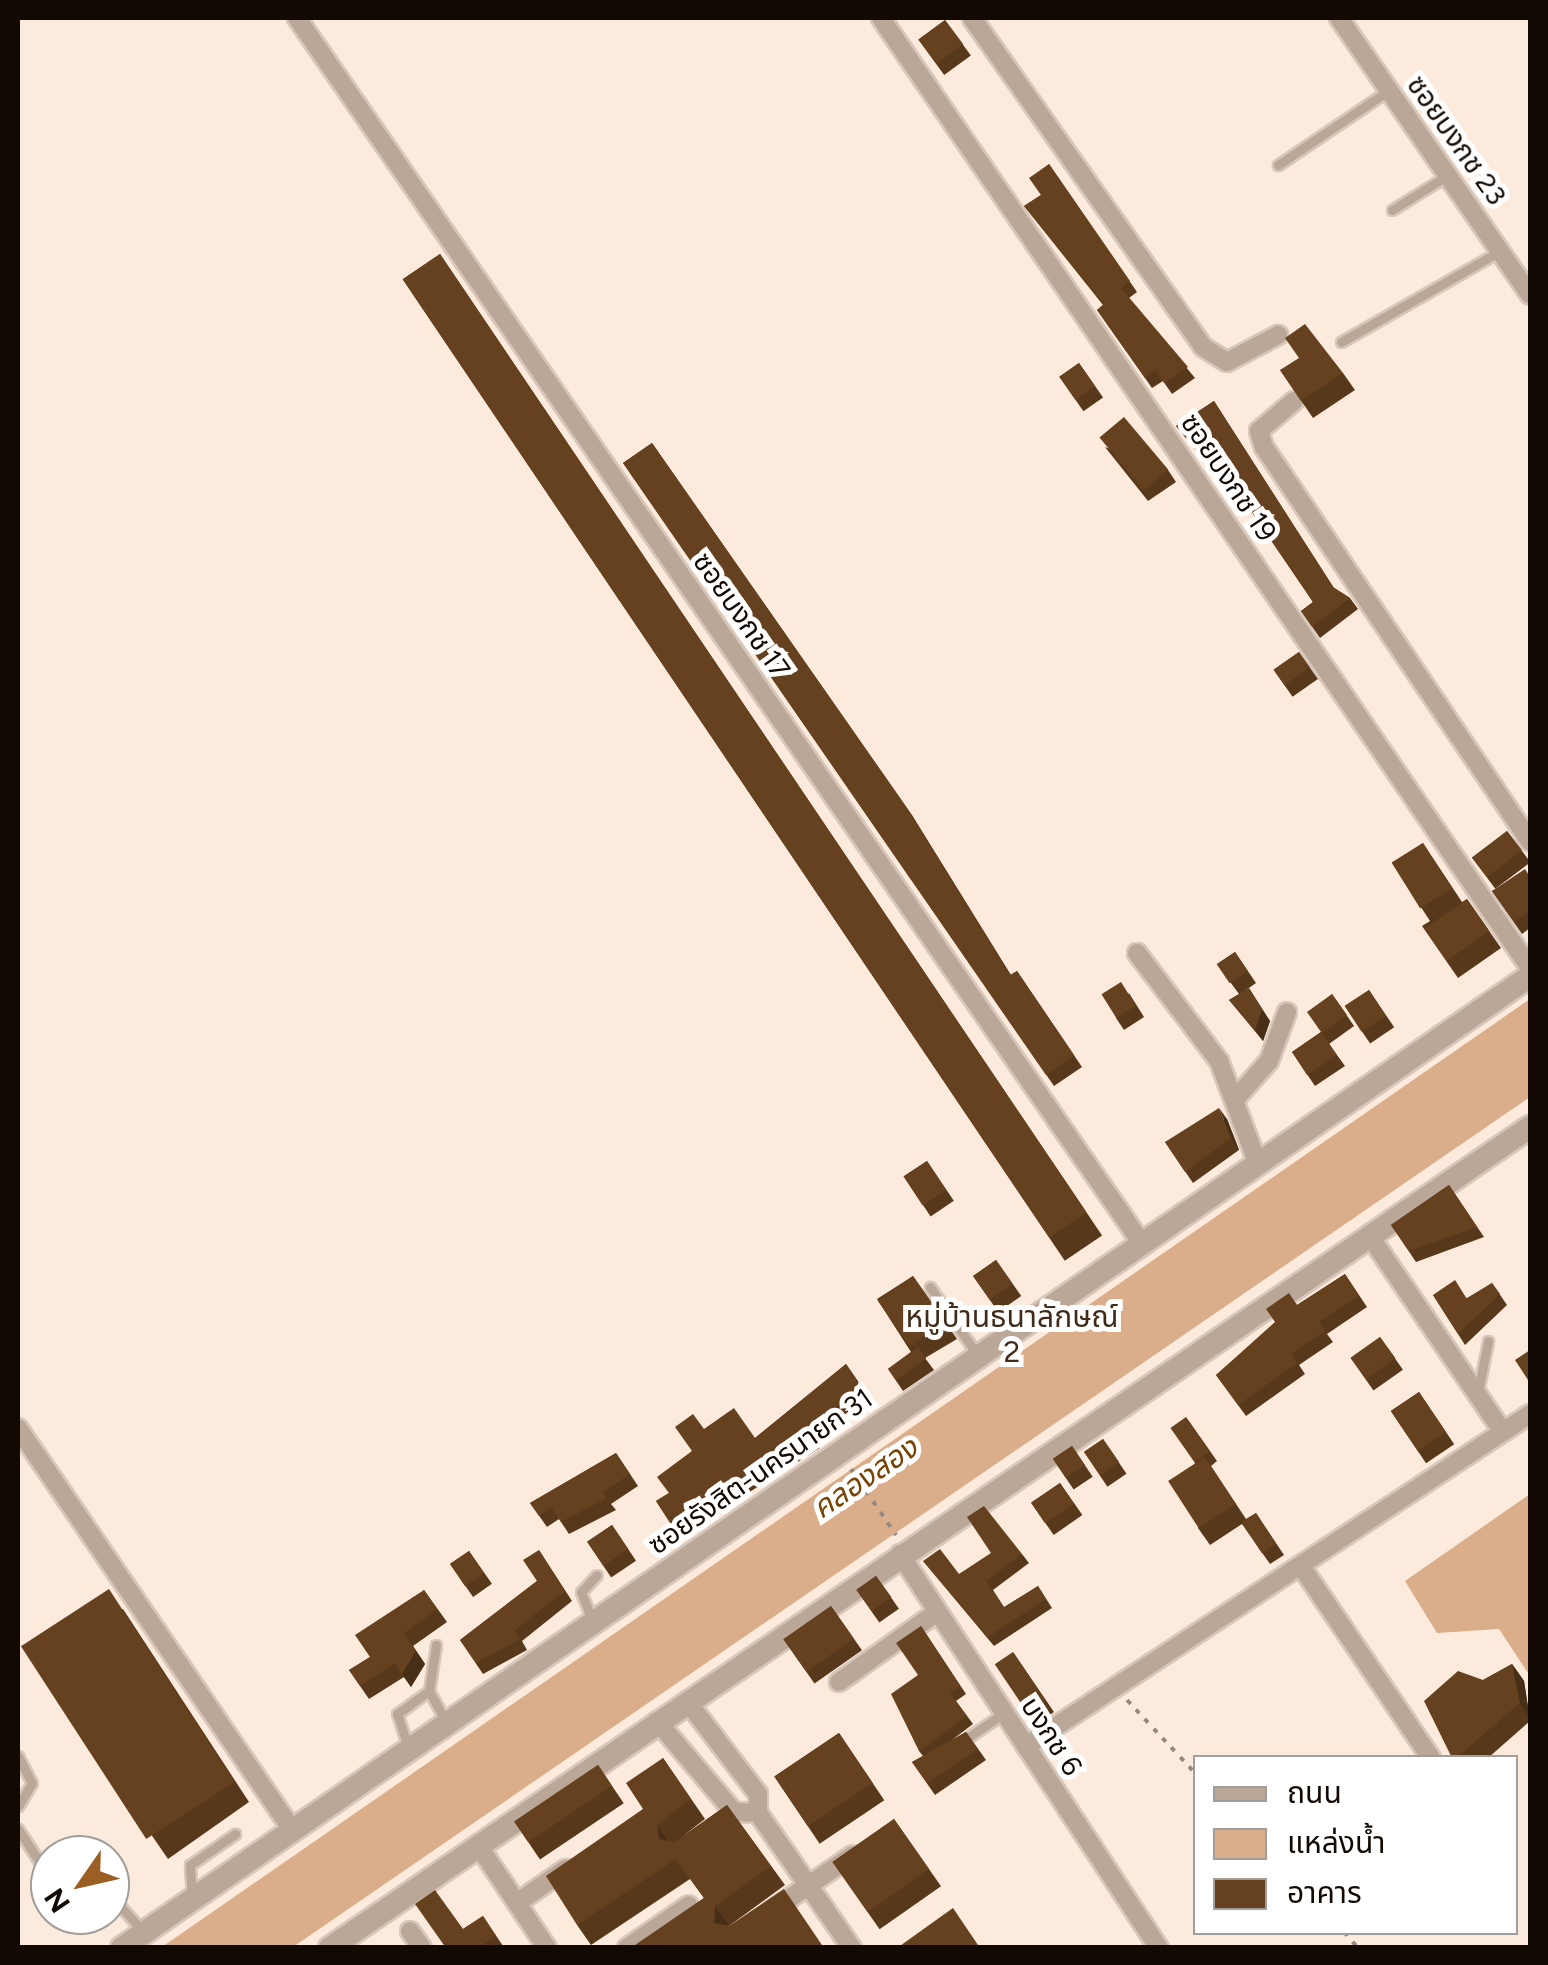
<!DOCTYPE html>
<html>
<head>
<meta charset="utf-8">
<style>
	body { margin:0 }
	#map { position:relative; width:1548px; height:1965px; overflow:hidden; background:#fcebdd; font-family:Figtree,"Noto Sans Thai",sans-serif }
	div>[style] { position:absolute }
	.water>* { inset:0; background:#daae8a }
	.path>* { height:4px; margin-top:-2px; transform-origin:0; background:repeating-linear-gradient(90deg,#97897f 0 5px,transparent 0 13px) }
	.roads { filter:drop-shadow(2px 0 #d7c7ba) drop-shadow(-2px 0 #d7c7ba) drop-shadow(0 2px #d7c7ba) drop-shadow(0 -2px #d7c7ba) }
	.service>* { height:9px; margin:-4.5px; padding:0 4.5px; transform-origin:4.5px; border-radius:4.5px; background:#baa797 }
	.minor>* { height:18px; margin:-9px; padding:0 9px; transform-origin:9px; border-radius:9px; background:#baa797 }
	.tertiary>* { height:22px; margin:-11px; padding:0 11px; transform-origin:11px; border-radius:11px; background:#baa797 }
	.wall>* { inset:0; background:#58381b; transform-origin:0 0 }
	.shaded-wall>* { inset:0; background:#472e16 }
	.building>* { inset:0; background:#66411f; transform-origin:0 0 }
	span { translate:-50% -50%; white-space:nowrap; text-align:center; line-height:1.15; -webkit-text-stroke:10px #fff; paint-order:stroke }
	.street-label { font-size:28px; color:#120903 }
	.neighbourhood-label { font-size:30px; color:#422c19 }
	.water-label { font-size:30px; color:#7a4403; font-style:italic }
	.frame { position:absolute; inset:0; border:20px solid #120903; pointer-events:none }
	.legend { position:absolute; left:1193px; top:1755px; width:325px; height:180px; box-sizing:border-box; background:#fff; border:2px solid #a09d9a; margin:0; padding:12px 18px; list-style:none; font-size:30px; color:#120903 }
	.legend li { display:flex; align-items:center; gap:20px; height:50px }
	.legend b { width:50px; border:2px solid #a09d9a }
	.north { position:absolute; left:30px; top:1835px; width:100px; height:100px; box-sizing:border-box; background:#fff; border:2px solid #a09d9a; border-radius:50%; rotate:236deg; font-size:28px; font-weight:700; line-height:40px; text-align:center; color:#120903 }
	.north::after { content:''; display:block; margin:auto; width:35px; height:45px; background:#9c5f23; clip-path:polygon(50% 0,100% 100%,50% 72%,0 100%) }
</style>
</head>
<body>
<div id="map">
	<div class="water">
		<i style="clip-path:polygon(1530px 999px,1530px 1097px,293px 1947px,162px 1947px)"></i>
		<i style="clip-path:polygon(1530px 1494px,1530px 1676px,1499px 1629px,1437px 1633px,1405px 1581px)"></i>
	</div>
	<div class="path">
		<i style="left:851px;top:1469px;width:80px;rotate:55.7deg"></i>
		<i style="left:1127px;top:1700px;width:101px;rotate:47deg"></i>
		<i style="left:1344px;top:1932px;width:21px;rotate:49deg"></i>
	</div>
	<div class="roads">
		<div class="service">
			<i style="left:1278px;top:165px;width:134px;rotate:-34deg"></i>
			<i style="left:1392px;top:210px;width:66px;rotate:-32deg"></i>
			<i style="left:1341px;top:342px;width:183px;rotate:-29.8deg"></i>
			<i style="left:930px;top:1287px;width:82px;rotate:55deg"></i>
			<i style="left:1478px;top:1392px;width:52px;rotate:-78.9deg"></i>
			<i style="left:593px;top:1623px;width:33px;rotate:-111deg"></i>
			<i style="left:581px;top:1592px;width:23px;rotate:-47deg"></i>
			<i style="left:436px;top:1645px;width:47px;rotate:98.7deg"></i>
			<i style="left:429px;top:1691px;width:35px;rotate:61deg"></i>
			<i style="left:960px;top:1743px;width:53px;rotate:-34.3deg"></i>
			<i style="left:408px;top:1747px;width:35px;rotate:-108deg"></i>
			<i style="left:397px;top:1714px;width:39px;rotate:-36deg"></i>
			<i style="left:18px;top:1756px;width:30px;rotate:63deg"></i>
			<i style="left:32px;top:1783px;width:27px;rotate:121deg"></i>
			<i style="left:18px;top:1829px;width:59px;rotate:56.9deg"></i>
			<i style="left:110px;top:1895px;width:47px;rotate:47.6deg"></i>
			<i style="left:192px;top:1896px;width:31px;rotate:-94deg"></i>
			<i style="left:190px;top:1865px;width:55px;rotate:-34.6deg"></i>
		</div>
		<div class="minor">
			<i style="left:297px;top:18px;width:1489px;rotate:55.42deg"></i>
			<i style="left:881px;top:18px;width:1151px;rotate:55.66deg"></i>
			<i style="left:972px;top:18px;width:402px;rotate:54.9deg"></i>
			<i style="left:1203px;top:347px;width:28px;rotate:32deg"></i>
			<i style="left:1227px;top:362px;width:58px;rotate:-27.9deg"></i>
			<i style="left:1339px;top:18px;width:336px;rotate:55.4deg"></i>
			<i style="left:1294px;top:401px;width:46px;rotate:139.4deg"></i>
			<i style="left:1259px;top:431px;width:17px;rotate:73deg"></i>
			<i style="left:1264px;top:447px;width:476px;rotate:56deg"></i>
			<i style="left:1137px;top:953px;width:136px;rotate:52.8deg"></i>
			<i style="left:1219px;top:1061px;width:110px;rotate:69.3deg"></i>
			<i style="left:1238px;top:1096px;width:47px;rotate:-48.5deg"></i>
			<i style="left:1269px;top:1061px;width:52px;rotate:-69.8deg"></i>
			<i style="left:1369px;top:1235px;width:238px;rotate:55.8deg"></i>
			<i style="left:18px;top:1428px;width:486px;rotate:55.7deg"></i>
			<i style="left:900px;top:1554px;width:472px;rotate:56.7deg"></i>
			<i style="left:1301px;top:1566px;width:232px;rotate:55.9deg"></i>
			<i style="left:839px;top:1682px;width:120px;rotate:-35.5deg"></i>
			<i style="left:657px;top:1721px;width:119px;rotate:49.8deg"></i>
			<i style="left:734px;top:1812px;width:24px;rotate:2deg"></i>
			<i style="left:758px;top:1813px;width:19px;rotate:-90deg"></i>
			<i style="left:758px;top:1794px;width:117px;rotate:-127.4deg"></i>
			<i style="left:1026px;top:1746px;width:604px;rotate:-33.37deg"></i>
			<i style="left:758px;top:1813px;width:165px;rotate:55.2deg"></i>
			<i style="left:478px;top:1845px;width:124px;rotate:56.2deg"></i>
			<i style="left:517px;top:1903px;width:60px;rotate:-34.8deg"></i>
			<i style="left:771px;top:1911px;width:99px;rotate:-34.3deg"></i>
			<i style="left:410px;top:1931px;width:21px;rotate:55deg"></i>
			<i style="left:627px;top:1948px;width:75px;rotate:-34.7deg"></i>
		</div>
		<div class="tertiary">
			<i style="left:122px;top:1948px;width:1711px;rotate:-34.62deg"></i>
			<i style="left:330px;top:1948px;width:1454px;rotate:-34.38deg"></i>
		</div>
	</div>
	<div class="wall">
		<i style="left:945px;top:20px;width:44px;height:33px;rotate:54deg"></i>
		<i style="clip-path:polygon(1049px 164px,1137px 292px,1129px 298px,1195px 378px,1172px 394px,1163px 381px,1152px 388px,1097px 310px,1103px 305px,1024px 206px,1041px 195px)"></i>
		<i style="left:440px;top:254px;width:1184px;height:45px;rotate:56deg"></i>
		<i style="left:1079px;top:363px;width:42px;height:24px;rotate:55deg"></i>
		<i style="clip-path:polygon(1280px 370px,1343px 373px,1355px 390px,1313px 418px)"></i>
		<i style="clip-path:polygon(1214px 401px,1334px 588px,1350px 598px,1358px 609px,1320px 638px,1301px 611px,1313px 602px,1232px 483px,1226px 487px,1176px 426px)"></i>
		<i style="clip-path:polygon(652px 443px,912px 815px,1011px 975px,1017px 971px,1082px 1067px,1054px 1086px,623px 463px)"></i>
		<i style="clip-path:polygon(1105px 447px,1168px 470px,1176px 482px,1148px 501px)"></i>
		<i style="left:1299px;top:652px;width:33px;height:31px;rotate:55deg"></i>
		<i style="left:1507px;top:831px;width:39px;height:44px;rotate:53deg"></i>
		<i style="clip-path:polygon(1423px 843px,1462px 902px,1467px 899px,1501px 948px,1458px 978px,1422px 926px,1430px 921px,1392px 863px)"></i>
		<i style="clip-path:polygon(1530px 877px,1530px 928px,1522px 934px,1492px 891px)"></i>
		<i style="clip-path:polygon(1235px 952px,1256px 983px,1246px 990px,1270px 1021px,1263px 1041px,1229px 1000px,1239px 994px,1217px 964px)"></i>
		<i style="left:1369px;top:990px;width:45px;height:29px;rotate:56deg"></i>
		<i style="clip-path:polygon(1129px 993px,1144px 1017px,1124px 1030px,1116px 1018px)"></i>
		<i style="clip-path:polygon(1332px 994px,1354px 1026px,1329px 1044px,1345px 1066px,1315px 1086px,1292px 1052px,1321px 1032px)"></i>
		<i style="clip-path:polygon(1227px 1119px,1239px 1150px,1193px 1183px,1165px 1142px)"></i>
		<i style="left:927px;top:1161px;width:48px;height:28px;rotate:56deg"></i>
		<i style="clip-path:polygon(1449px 1185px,1484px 1237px,1416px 1262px,1391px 1225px)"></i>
		<i style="left:996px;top:1260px;width:44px;height:28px;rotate:55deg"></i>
		<i style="clip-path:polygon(1345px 1274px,1367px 1307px,1327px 1334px,1333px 1342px,1299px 1365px,1305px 1374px,1246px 1416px,1216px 1375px,1297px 1305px)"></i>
		<i style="clip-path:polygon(913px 1276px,957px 1339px,925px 1358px,934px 1370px,903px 1391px,888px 1369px,911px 1352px,877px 1299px)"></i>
		<i style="clip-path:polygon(1492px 1283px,1507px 1305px,1465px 1345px,1433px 1295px,1467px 1298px)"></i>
		<i style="left:1380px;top:1337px;width:40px;height:36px;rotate:55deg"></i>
		<i style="clip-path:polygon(846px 1364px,868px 1396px,814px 1439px,820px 1448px,679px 1536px,656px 1501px,669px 1493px,704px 1429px,755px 1438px)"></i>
		<i style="left:1419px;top:1392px;width:63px;height:34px;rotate:56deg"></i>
		<i style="clip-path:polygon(1186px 1417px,1217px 1461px,1211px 1466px,1246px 1519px,1256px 1513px,1284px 1555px,1270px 1564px,1242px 1524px,1210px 1545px,1198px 1528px,1195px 1464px)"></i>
		<i style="left:1103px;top:1439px;width:42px;height:23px;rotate:56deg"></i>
		<i style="left:1072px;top:1446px;width:37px;height:23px;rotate:56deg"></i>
		<i style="clip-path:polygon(616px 1453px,638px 1486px,611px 1504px,616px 1510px,569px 1534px,559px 1519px,547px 1527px,530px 1503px)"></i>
		<i style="left:1060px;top:1483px;width:39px;height:35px;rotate:55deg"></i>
		<i style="left:612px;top:1525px;width:43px;height:30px;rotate:56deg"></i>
		<i style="clip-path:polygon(539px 1550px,572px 1601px,522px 1641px,527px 1650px,483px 1674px,460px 1640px,537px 1581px)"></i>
		<i style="left:469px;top:1551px;width:40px;height:23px;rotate:55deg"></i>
		<i style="clip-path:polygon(1022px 1554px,1029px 1563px,993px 1590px,1004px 1607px,1038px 1586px,1052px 1608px,994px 1646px,923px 1561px,959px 1574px)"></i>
		<i style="left:876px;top:1576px;width:40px;height:24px;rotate:55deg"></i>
		<i style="clip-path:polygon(424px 1590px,447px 1622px,413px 1646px,425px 1664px,411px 1687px,404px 1677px,369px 1699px,349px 1670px,370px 1657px)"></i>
		<i style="left:831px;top:1606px;width:54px;height:58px;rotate:55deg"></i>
		<i style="clip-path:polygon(123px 1609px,249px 1802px,168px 1859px,22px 1647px)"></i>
		<i style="clip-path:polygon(921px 1626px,966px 1694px,956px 1701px,973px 1724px,952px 1740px,966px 1732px,986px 1760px,935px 1795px,912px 1762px,923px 1756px,919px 1751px,918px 1675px)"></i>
		<i style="clip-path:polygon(1013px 1652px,1054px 1712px,1035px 1725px,1027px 1713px)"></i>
		<i style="clip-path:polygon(1512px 1664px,1524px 1681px,1530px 1721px,1488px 1758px,1452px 1758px,1483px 1680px)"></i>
		<i style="left:839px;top:1733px;width:81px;height:78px;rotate:56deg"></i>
		<i style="clip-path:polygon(663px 1758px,705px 1819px,683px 1836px,727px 1805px,785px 1885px,729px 1926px,824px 1948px,631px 1948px,704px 1898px,690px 1879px,591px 1945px,577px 1925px,643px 1809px)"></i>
		<i style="left:598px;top:1765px;width:46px;height:101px;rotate:56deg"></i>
		<i style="left:894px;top:1819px;width:82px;height:75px;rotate:55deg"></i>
		<i style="clip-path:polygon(483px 1916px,503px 1946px,446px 1948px,463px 1929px)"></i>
	</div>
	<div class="shaded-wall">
		<i style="clip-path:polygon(1249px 988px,1270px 1021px,1263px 1041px,1255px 1030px)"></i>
		<i style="clip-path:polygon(1219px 1108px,1227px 1119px,1239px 1150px,1231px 1138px)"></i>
		<i style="clip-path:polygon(404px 1633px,425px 1664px,411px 1687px,402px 1674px)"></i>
		<i style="clip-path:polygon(1512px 1664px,1524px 1681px,1530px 1719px,1520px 1703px)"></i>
		<i style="clip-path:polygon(657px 1825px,671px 1845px,659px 1839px)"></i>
		<i style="clip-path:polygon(715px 1906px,729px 1925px,714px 1923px)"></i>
	</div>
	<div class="building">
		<i style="left:945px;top:20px;width:30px;height:33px;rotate:53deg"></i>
		<i style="clip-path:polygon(1049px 164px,1130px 281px,1121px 288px,1188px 367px,1164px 383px,1156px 370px,1145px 378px,1097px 310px,1104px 304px,1024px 206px,1041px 195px,1029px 178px)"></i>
		<i style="left:440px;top:254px;width:1156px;height:45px;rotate:56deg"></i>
		<i style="clip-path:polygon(1305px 324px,1343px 373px,1301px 401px,1280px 370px,1299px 358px,1285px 338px)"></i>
		<i style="left:1079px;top:363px;width:28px;height:24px;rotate:55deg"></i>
		<i style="clip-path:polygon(1214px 401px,1333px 587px,1350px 598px,1312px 627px,1301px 611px,1313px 602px,1224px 471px,1218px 475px,1176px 426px)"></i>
		<i style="left:1124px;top:417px;width:69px;height:32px;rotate:50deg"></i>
		<i style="clip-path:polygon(652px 443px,904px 804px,1010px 975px,1017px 971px,1074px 1055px,1046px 1075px,623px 463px)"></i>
		<i style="left:1299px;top:652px;width:19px;height:31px;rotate:55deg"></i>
		<i style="left:1507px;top:831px;width:24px;height:44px;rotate:52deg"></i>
		<i style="left:1423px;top:843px;width:54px;height:37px;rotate:58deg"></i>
		<i style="clip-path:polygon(1525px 869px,1530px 877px,1530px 911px,1514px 922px,1492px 891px)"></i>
		<i style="left:1467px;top:899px;width:39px;height:52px;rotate:55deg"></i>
		<i style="left:1235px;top:952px;width:23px;height:22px;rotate:56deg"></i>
		<i style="left:1121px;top:982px;width:28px;height:23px;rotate:58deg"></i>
		<i style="clip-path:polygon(1249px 988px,1262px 1010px,1255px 1030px,1229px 1000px)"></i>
		<i style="left:1369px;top:990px;width:31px;height:29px;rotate:57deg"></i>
		<i style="clip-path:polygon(1332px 994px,1347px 1015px,1322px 1033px,1337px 1055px,1307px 1075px,1292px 1052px,1321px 1032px,1307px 1012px)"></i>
		<i style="clip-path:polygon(1219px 1108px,1231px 1138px,1185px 1172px,1165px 1142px)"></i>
		<i style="left:927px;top:1161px;width:35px;height:28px;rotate:57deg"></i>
		<i style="clip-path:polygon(1449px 1185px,1477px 1227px,1409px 1251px,1391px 1225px)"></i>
		<i style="left:996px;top:1260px;width:29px;height:28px;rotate:55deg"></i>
		<i style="clip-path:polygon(1345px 1274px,1359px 1296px,1319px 1322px,1325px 1331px,1291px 1354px,1297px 1363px,1238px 1405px,1216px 1375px,1275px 1322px,1266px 1309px,1289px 1293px,1297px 1305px)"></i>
		<i style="left:913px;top:1276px;width:56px;height:43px;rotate:55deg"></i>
		<i style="clip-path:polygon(1455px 1280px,1467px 1299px,1492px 1283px,1500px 1294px,1458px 1334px,1433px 1295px)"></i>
		<i style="left:1380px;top:1337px;width:26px;height:36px;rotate:54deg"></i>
		<i style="left:918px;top:1347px;width:14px;height:37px;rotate:54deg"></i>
		<i style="clip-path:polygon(1530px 1350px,1530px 1378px,1528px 1380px,1515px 1360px)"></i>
		<i style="clip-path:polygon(846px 1364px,862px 1387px,807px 1430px,813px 1438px,672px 1526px,656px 1501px,669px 1493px,657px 1477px,692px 1451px,675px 1427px,693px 1414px,704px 1429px,734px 1408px,755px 1438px)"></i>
		<i style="left:1419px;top:1392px;width:48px;height:34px;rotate:56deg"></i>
		<i style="left:1186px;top:1417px;width:42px;height:19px;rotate:55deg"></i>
		<i style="left:1103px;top:1439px;width:28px;height:23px;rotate:55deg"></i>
		<i style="left:1072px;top:1446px;width:23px;height:23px;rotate:56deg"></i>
		<i style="clip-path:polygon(616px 1453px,630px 1474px,603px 1492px,607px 1498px,561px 1522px,551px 1507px,539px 1516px,530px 1503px)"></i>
		<i style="left:1205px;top:1457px;width:56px;height:44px;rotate:57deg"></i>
		<i style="left:1060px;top:1483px;width:25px;height:35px;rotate:56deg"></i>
		<i style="clip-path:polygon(984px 1506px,1022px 1554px,986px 1581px,1004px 1608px,1038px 1586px,1046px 1599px,988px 1637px,923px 1561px,940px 1549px,959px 1574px,991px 1553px,967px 1517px)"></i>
		<i style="left:1256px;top:1513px;width:37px;height:17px;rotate:57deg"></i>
		<i style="left:612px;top:1525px;width:29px;height:30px;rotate:56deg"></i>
		<i style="clip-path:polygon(539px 1550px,565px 1591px,514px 1631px,520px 1639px,476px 1663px,460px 1640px,537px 1581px,523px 1560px)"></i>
		<i style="left:469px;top:1551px;width:27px;height:23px;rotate:56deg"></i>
		<i style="left:876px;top:1576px;width:26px;height:24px;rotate:54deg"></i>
		<i style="left:109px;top:1589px;width:230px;height:105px;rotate:57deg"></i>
		<i style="clip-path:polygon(424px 1590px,437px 1609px,404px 1633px,416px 1651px,402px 1674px,395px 1663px,360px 1686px,349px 1670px,370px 1657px,355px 1635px)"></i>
		<i style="left:831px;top:1606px;width:40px;height:58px;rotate:55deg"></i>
		<i style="clip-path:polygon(921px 1626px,960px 1686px,950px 1693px,967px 1716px,919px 1751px,891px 1694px,918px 1675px,896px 1643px)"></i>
		<i style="left:1013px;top:1652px;width:59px;height:22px;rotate:56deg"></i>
		<i style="clip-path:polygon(1512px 1664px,1520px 1703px,1456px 1758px,1452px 1758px,1424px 1701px,1458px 1671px,1483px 1680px)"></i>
		<i style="clip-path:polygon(966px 1732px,978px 1749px,927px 1783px,912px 1762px)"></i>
		<i style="left:839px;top:1733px;width:60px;height:78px;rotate:56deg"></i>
		<i style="clip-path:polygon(663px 1758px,691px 1799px,657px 1825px,659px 1839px,675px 1842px,727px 1805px,771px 1866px,715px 1906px,714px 1923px,729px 1926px,784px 1889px,824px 1948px,631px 1948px,704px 1898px,676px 1859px,577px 1925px,546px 1876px,643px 1809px,626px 1783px)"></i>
		<i style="left:598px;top:1765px;width:25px;height:101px;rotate:56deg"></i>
		<i style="left:894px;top:1819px;width:61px;height:75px;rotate:55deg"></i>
		<i style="clip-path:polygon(435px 1890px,463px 1929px,483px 1916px,496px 1936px,478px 1948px,446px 1948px,415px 1904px)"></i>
		<i style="clip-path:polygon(953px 1908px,980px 1948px,897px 1948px)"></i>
	</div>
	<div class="street-label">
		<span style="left:1457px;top:140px;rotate:55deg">ซอยบงกช 23</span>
		<span style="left:1229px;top:477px;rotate:56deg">ซอยบงกช 19</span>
		<span style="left:742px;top:615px;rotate:55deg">ซอยบงกช 17</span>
		<span style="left:760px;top:1471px;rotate:-35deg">ซอยรังสิต-นครนายก 31</span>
		<span style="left:1052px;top:1736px;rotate:57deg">บงกช 6</span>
	</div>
	<div class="neighbourhood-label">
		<span style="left:1012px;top:1334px">หมู่บ้านธนาลักษณ์<br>2</span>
	</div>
	<div class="water-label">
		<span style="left:865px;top:1478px;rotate:-34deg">คลองสอง</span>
	</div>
	<div class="frame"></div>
	<ul class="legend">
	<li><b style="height:12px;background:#baa797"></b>ถนน</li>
	<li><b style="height:28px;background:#daae8a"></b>แหล่งน้ำ</li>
	<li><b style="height:28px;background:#66411f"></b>อาคาร</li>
	</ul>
	<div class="north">N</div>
</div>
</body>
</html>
